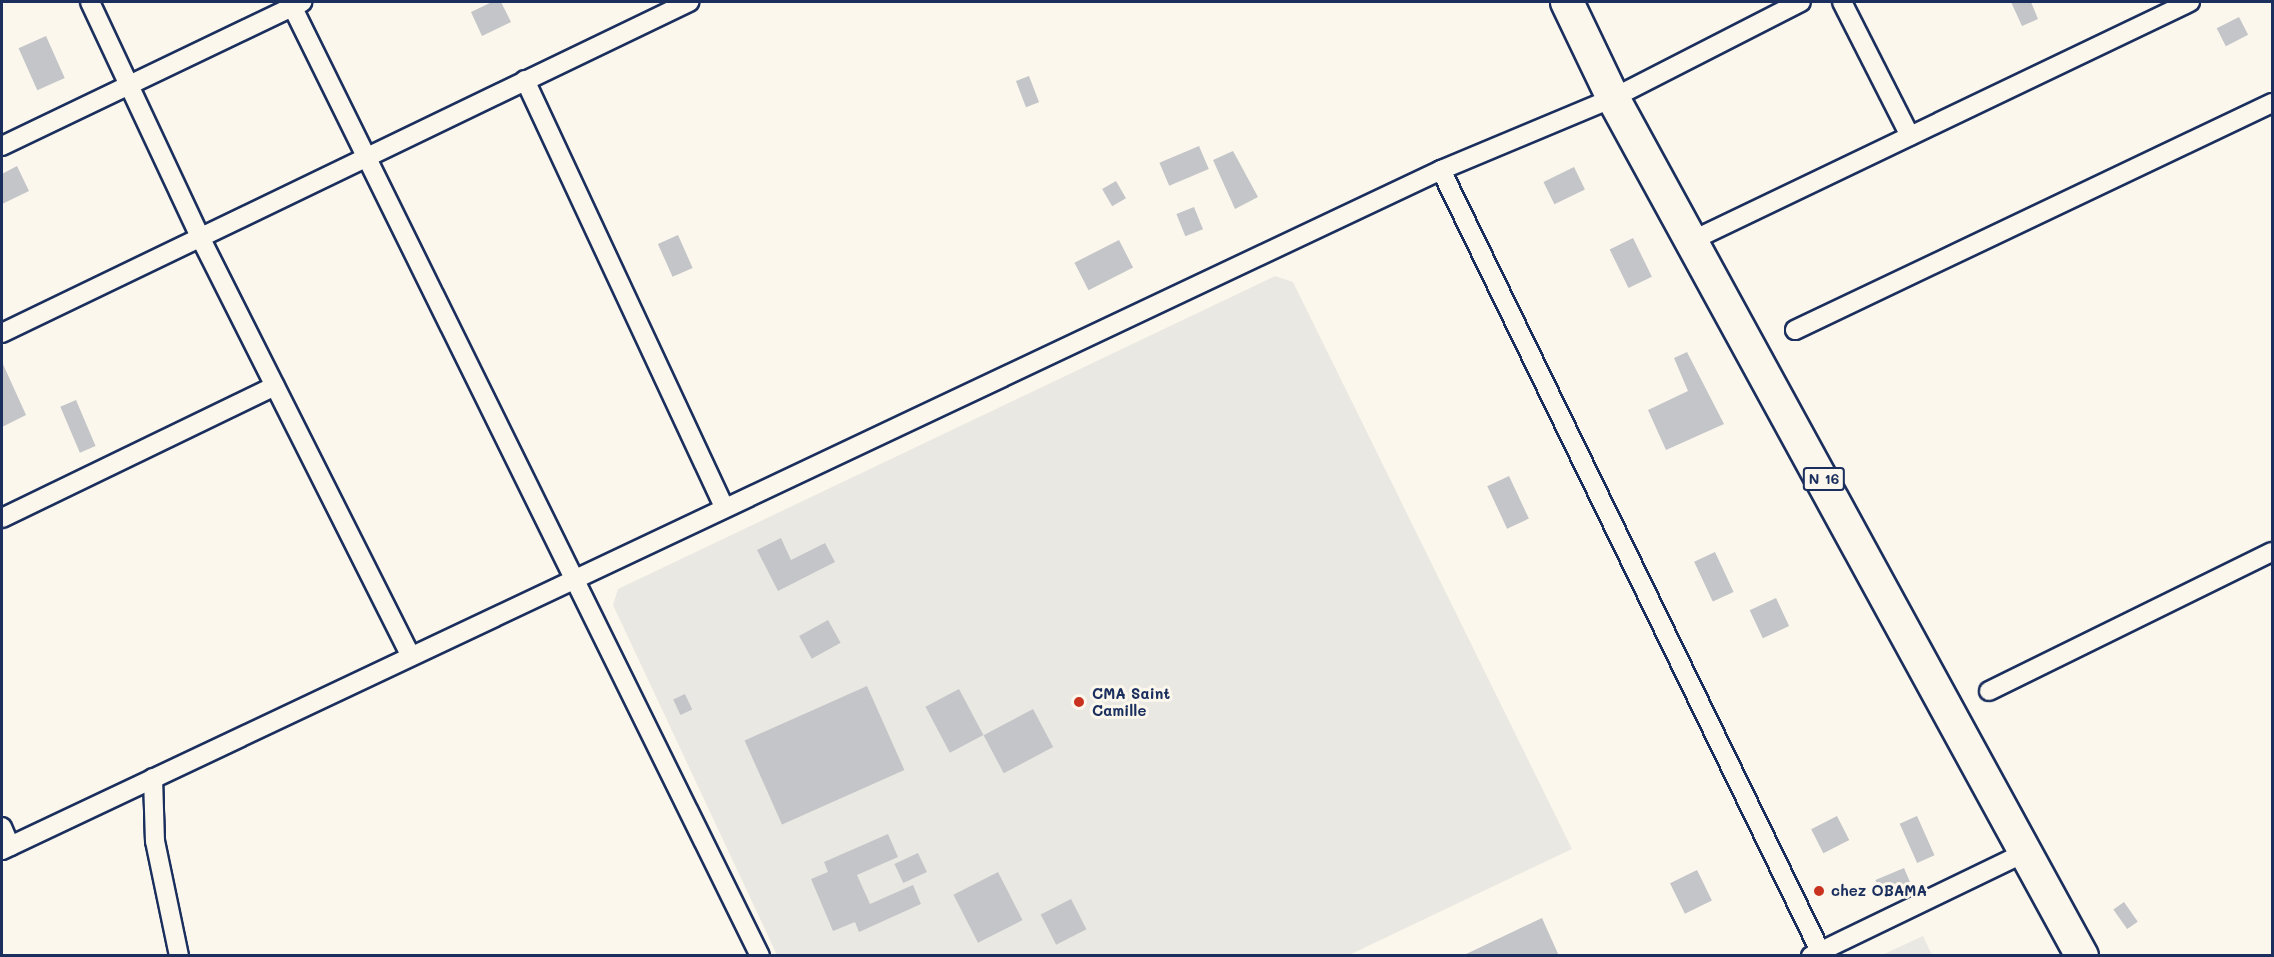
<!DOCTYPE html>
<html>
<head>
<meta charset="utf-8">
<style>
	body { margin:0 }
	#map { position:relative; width:2274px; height:957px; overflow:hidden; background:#fbf7ec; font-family:Mali,sans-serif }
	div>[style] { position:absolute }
	.built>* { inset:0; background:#eae8e2 }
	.building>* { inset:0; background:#c3c5c9; transform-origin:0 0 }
	.roads { filter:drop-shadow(2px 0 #1b2f5e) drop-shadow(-2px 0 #1b2f5e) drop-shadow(0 2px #1b2f5e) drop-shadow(0 -2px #1b2f5e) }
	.street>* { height:18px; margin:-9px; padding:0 9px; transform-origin:9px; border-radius:9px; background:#fbf7ec }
	.highway>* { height:32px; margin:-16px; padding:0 16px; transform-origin:16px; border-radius:16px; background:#fbf7ec }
	.dots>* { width:16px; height:16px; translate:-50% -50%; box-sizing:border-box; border:3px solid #fbf7ec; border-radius:50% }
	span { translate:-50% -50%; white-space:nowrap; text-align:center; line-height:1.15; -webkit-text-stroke:6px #fbf7ec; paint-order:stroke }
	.shield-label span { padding:2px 4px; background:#fbf7ec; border:2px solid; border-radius:4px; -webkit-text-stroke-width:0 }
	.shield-label { font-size:14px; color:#1b2f5e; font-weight:700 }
	.poi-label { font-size:15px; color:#1b2f5e; font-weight:700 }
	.left { translate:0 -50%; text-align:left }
	.frame { position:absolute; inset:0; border:3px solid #1b2f5e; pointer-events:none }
</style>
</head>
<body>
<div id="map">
	<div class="built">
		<i style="clip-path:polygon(1275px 276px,1293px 282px,1572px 849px,1349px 955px,777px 955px,613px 605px,618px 589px)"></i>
		<i style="clip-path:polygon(1923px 936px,1932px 955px,1882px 955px)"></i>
	</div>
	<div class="building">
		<i style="clip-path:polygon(492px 2px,501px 2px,511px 22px,482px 36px,471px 12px)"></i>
		<i style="clip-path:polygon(2011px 2px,2031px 2px,2038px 19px,2022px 26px)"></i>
		<i style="left:2239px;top:17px;width:20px;height:25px;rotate:63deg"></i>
		<i style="left:46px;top:36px;width:46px;height:30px;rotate:66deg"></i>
		<i style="left:1029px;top:76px;width:28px;height:14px;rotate:69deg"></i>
		<i style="left:1199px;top:146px;width:25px;height:43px;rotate:67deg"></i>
		<i style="clip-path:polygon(1233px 151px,1258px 197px,1235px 209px,1213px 160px)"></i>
		<i style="clip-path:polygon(17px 166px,29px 191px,2px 204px,2px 174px)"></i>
		<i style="left:1574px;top:167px;width:25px;height:34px;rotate:64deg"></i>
		<i style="left:1116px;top:181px;width:20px;height:16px;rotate:60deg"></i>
		<i style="left:1194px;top:207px;width:24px;height:19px;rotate:68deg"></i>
		<i style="left:678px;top:235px;width:36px;height:22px;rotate:66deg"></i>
		<i style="left:1633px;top:238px;width:43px;height:26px;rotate:64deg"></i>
		<i style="left:1119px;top:240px;width:31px;height:50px;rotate:63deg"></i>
		<i style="clip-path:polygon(1687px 352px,1724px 424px,1666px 450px,1648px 410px,1688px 391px,1674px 358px)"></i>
		<i style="clip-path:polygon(2px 362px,26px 415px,2px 427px)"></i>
		<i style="left:76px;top:400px;width:50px;height:17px;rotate:67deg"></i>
		<i style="left:1509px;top:476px;width:47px;height:24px;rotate:65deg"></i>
		<i style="clip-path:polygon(781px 538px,791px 560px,825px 543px,835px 562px,778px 591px,757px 550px)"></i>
		<i style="left:1715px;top:552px;width:44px;height:23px;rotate:65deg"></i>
		<i style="left:1776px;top:598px;width:31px;height:29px;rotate:65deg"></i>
		<i style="left:828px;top:620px;width:26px;height:33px;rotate:61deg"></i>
		<i style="left:867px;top:686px;width:92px;height:134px;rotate:66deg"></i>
		<i style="left:959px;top:689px;width:52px;height:38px;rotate:62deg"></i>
		<i style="left:685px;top:694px;width:17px;height:13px;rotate:65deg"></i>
		<i style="left:1033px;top:709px;width:43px;height:56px;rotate:62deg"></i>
		<i style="left:1837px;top:816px;width:27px;height:29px;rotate:63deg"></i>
		<i style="left:1917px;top:816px;width:43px;height:19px;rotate:66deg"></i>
		<i style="clip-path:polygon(888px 834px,898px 857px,857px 875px,870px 904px,913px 885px,921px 904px,859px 932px,855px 922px,833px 931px,811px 879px,828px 872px,824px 862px)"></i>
		<i style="left:918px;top:853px;width:21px;height:26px;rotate:65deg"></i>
		<i style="left:1904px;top:868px;width:15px;height:31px;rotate:67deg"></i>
		<i style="left:1697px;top:870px;width:34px;height:30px;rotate:64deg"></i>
		<i style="left:998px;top:872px;width:54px;height:50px;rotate:63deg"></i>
		<i style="left:1071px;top:899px;width:34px;height:34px;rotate:63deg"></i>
		<i style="left:2124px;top:902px;width:24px;height:13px;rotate:55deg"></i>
		<i style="clip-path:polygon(1542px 918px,1559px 956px,1462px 956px)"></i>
	</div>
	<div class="roads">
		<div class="street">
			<i style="left:90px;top:2px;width:259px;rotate:64.9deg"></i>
			<i style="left:200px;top:237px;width:468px;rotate:63.3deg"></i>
			<i style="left:290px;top:2px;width:1063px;rotate:63.77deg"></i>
			<i style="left:1842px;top:2px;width:150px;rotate:63.1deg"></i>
			<i style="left:525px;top:80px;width:471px;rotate:65deg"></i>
			<i style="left:2px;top:146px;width:333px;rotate:-25.6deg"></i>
			<i style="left:1441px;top:170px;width:868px;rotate:64.11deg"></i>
			<i style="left:1693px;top:240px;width:551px;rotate:-25.59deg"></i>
			<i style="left:1795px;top:330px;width:528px;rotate:-25.45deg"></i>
			<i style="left:2px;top:333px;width:763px;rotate:-25.72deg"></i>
			<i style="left:2px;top:518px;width:303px;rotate:-25.8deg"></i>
			<i style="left:1989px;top:691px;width:315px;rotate:-26.2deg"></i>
			<i style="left:153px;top:778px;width:63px;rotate:88.2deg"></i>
			<i style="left:155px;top:841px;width:117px;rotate:78.2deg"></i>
			<i style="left:2px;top:827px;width:21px;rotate:67deg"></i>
			<i style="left:2px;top:850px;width:1592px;rotate:-25.29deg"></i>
			<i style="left:1441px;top:170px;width:186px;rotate:-22.7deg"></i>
			<i style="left:1613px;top:98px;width:211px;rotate:-27.1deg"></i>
			<i style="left:1811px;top:956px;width:241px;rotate:-25.8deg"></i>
		</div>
		<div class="highway">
			<i style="left:1567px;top:2px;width:106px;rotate:64.4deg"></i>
			<i style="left:1613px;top:98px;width:978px;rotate:61.34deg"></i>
		</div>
	</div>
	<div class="dots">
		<i style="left:1079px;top:702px;background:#c8321e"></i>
		<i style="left:1819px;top:891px;background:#c8321e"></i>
	</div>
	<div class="shield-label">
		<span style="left:1824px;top:479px">N 16</span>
	</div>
	<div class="poi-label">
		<span class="left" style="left:1092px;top:702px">CMA Saint<br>Camille</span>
		<span class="left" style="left:1831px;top:891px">chez OBAMA</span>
	</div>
	<div class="frame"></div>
</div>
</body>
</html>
